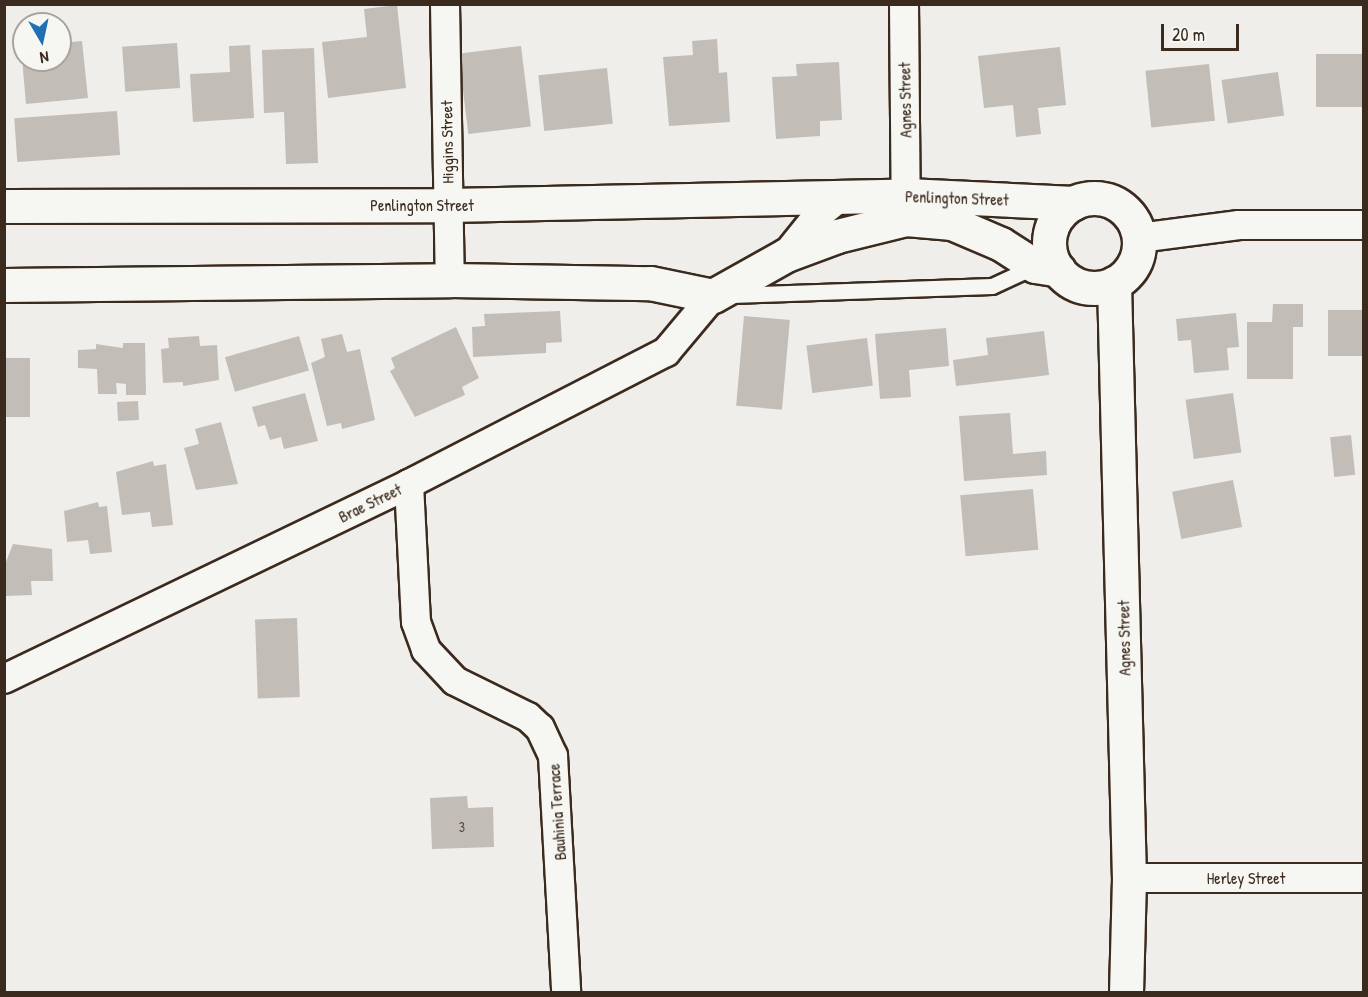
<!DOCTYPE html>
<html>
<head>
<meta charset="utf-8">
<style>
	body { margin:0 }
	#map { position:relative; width:1368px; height:997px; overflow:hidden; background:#efeeea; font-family:"Patrick Hand",sans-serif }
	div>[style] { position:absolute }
	.building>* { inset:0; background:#c2bdb7; transform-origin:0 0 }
	.roads { filter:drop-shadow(2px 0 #3b2a1e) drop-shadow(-2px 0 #3b2a1e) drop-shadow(0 2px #3b2a1e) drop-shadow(0 -2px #3b2a1e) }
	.lane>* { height:15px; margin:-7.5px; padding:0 7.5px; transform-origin:7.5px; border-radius:7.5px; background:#f6f6f2 }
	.street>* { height:28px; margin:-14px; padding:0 14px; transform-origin:14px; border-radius:14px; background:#f6f6f2 }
	.secondary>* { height:33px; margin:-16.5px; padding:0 16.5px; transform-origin:16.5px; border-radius:16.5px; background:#f6f6f2 }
	.secondary>.ring { margin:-16.5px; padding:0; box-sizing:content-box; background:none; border:33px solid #f6f6f2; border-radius:50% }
	span { translate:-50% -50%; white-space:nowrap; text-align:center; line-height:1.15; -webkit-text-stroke:4.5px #f6f6f2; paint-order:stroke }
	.number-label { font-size:14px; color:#5d4f44 }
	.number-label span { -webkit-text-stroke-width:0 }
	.street-label { font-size:16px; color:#3b2a1e }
	.frame { position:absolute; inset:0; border:6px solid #3b2a1e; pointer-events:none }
	.north { position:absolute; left:12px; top:12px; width:60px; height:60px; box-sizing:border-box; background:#f6f6f2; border:2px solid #aba49d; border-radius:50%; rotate:171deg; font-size:16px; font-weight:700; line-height:24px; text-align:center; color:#3b2a1e }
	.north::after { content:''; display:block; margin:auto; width:21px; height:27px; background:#1f6fb2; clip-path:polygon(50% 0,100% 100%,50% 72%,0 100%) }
	.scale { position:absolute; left:1161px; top:24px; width:78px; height:27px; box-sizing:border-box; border:3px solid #3b2a1e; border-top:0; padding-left:8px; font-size:18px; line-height:21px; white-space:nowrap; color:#3b2a1e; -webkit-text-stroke:4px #f6f6f2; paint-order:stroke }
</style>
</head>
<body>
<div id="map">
	<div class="building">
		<i style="clip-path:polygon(397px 5px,406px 88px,328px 98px,322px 42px,367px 37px,364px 9px)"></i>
		<i style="clip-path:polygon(717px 39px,719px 73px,727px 72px,730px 122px,669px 126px,663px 57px,693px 55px,692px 41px)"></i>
		<i style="clip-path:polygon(82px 41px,88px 98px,26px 104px,21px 47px,24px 60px,60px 60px,60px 43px)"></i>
		<i style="left:177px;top:43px;width:45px;height:55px;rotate:86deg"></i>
		<i style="clip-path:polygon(250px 45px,254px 118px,193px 122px,190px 74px,230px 72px,229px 46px)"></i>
		<i style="left:521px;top:46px;width:81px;height:63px;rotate:83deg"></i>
		<i style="clip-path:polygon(1060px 47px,1066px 105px,1038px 108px,1041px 134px,1016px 137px,1013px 105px,984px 108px,978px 56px)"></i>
		<i style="clip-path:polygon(314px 48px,318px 163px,286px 164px,284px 112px,264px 113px,262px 50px)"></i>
		<i style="left:1364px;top:54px;width:53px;height:48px;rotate:90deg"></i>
		<i style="clip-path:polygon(839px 62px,842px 120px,820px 121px,820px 136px,776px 139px,772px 77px,797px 76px,796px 64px)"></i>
		<i style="left:1209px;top:64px;width:57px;height:64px;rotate:84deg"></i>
		<i style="left:607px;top:68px;width:56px;height:69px;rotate:84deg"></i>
		<i style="left:1278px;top:72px;width:44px;height:57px;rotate:82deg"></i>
		<i style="left:117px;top:111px;width:44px;height:103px;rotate:86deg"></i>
		<i style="clip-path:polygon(1273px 304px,1303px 304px,1303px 327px,1293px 327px,1293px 379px,1247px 379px,1247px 322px,1272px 322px)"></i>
		<i style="left:1328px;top:310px;width:36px;height:46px"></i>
		<i style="clip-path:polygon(560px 311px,562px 342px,546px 343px,546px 353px,473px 357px,472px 327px,485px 326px,484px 314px)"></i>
		<i style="clip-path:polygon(1236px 313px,1239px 347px,1227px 348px,1229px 370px,1194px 373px,1191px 340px,1178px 341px,1176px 319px)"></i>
		<i style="left:744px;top:316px;width:46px;height:90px;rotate:5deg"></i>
		<i style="clip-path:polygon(456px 327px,479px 378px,462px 387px,465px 395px,415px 417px,390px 371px,395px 368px,391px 358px)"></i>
		<i style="clip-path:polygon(946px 328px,949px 366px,909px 370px,911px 397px,880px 399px,875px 334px)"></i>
		<i style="clip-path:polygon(1044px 331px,1049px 375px,956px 386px,953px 360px,988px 355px,986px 338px)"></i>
		<i style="clip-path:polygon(342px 334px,347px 352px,360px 349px,375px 420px,342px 429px,341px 423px,327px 426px,311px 363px,325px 357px,321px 339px)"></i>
		<i style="clip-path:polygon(199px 336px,200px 346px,217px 345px,219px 380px,183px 386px,183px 382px,163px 383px,161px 349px,169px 348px,168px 338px)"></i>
		<i style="left:299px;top:336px;width:36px;height:77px;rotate:74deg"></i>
		<i style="left:867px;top:338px;width:48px;height:61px;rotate:83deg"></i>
		<i style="clip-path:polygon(123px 343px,145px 343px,146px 395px,126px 395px,126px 384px,116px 383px,117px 394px,98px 394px,97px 369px,78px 368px,78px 350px,96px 349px,96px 344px,123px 348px)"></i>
		<i style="left:4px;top:358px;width:26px;height:59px"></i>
		<i style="clip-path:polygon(305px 393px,318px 441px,284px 449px,281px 437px,270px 440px,265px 425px,258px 427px,252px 407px)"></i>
		<i style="left:1233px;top:393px;width:60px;height:48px;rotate:82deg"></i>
		<i style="left:138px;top:401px;width:19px;height:21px;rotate:87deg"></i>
		<i style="clip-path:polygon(1010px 413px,1013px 454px,1046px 451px,1047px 475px,964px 481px,959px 416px)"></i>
		<i style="clip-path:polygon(221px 422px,238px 484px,196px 490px,184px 448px,199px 444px,195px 429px)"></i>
		<i style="left:1351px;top:435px;width:40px;height:21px;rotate:84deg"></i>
		<i style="clip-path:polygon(153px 461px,154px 466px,166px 464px,173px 525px,152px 527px,150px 512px,122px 515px,116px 472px)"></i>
		<i style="left:1233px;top:480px;width:48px;height:62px;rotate:79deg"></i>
		<i style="left:1033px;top:489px;width:61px;height:73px;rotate:85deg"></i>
		<i style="clip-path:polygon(98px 502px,99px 507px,107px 506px,112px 552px,90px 554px,88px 540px,67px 542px,64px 511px)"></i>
		<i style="clip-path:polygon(13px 544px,52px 549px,53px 581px,31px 581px,32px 595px,4px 596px,4px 567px)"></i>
		<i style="left:297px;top:618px;width:79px;height:42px;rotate:88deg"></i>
		<i style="clip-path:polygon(467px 796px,468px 808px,493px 807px,494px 847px,432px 849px,430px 798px)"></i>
	</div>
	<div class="roads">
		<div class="lane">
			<i style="left:731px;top:295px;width:261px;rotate:-2deg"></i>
			<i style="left:992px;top:286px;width:47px;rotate:-24.9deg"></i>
		</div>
		<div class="street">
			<i style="left:445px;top:4px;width:276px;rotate:89deg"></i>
			<i style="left:904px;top:4px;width:214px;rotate:89.5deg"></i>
			<i style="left:1139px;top:238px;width:101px;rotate:-7.4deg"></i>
			<i style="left:1239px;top:225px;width:125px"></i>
			<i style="left:786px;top:255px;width:51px;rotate:-51.3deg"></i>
			<i style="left:818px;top:215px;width:28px;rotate:-39deg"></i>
			<i style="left:409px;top:484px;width:138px;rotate:87.1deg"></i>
			<i style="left:416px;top:622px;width:30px;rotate:70deg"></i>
			<i style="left:426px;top:650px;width:42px;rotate:46.9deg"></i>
			<i style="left:455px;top:681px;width:81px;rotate:26.3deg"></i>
			<i style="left:528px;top:717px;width:16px;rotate:43deg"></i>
			<i style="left:540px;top:728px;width:31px;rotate:65deg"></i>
			<i style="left:553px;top:756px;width:236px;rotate:86.8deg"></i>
			<i style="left:4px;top:679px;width:449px;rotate:-25.7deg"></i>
			<i style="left:409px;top:484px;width:289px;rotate:-27.2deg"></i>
			<i style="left:666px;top:352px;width:73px;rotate:-50deg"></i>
			<i style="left:1129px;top:878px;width:235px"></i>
		</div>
		<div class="secondary">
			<i class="ring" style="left:1049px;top:198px;width:57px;height:57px"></i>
			<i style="left:4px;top:206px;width:443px;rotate:-0.1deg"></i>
			<i style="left:447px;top:205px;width:459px;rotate:-1.2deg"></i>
			<i style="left:906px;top:195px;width:168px;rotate:2.7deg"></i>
			<i style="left:1114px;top:283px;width:595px;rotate:88.56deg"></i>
			<i style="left:1129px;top:878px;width:114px;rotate:91.5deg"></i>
			<i style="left:4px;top:285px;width:446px;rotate:-0.6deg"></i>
			<i style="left:450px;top:280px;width:200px;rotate:0.9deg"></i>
			<i style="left:650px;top:283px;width:64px;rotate:11.7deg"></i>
			<i style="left:713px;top:296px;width:84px;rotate:-29.3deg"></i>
			<i style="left:786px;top:255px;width:54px;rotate:-20.4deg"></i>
			<i style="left:837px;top:236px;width:71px;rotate:-13.8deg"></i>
			<i style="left:906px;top:219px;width:46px;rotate:5deg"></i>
			<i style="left:952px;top:223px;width:53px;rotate:23.2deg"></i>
			<i style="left:1001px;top:244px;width:40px;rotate:32.9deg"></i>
			<i style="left:1035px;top:266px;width:24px;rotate:9deg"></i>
		</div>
	</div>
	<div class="number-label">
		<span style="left:462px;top:827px">3</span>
	</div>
	<div class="street-label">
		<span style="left:905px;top:100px;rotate:-91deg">Agnes Street</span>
		<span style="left:447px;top:142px;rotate:-91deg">Higgins Street</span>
		<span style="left:957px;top:198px;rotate:2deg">Penlington Street</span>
		<span style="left:422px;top:205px">Penlington Street</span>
		<span style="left:370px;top:503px;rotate:-26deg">Brae Street</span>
		<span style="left:1124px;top:638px;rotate:-91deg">Agnes Street</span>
		<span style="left:557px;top:812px;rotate:-94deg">Bauhinia Terrace</span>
		<span style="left:1246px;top:878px">Herley Street</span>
	</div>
	<div class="frame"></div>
	<div class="north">N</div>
	<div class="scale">20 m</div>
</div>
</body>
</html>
